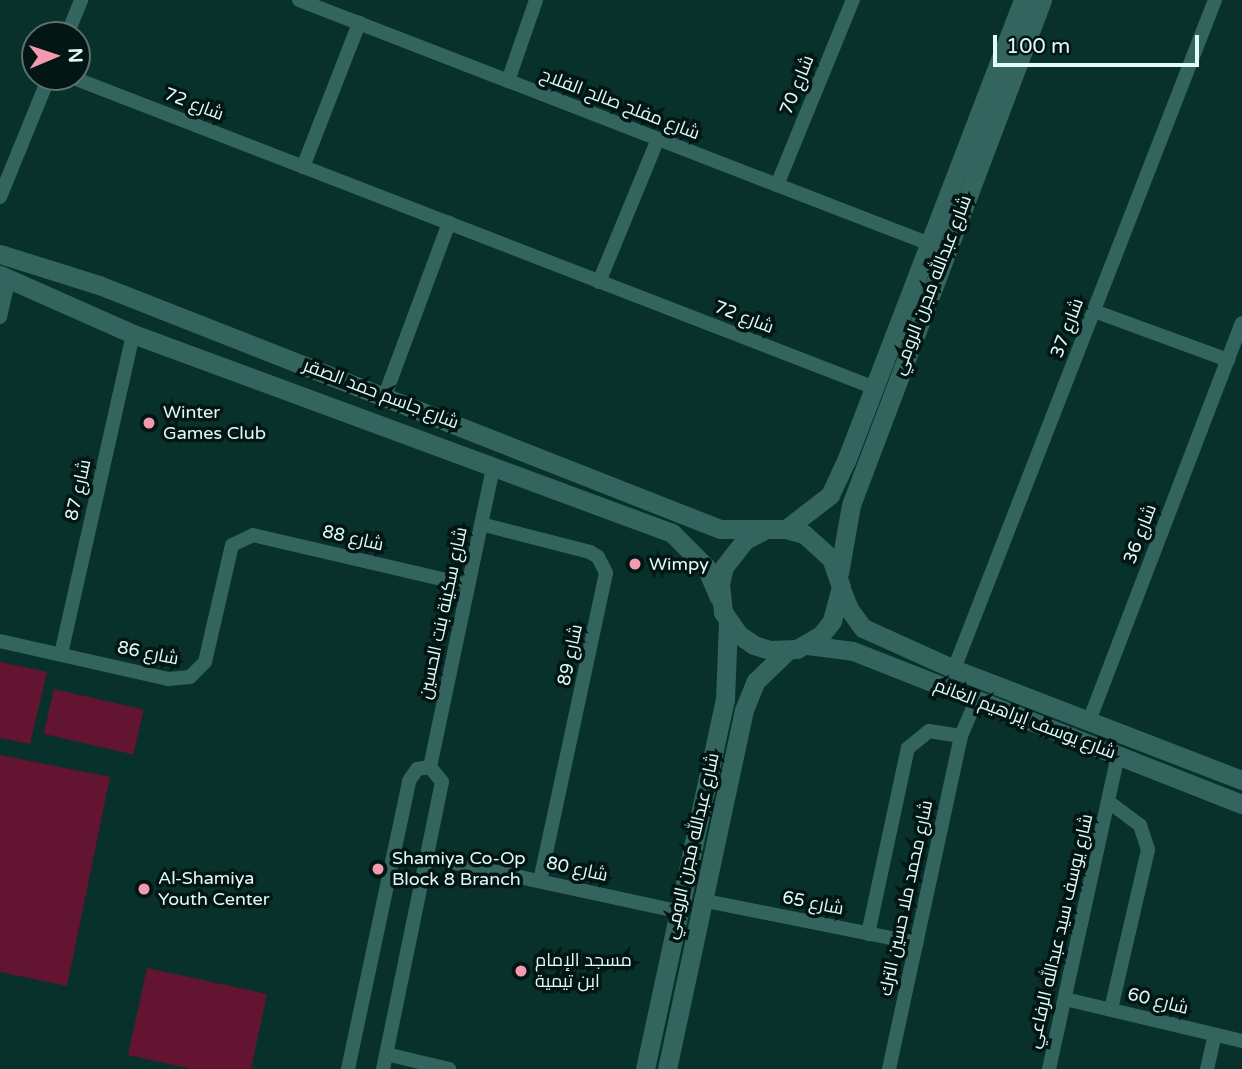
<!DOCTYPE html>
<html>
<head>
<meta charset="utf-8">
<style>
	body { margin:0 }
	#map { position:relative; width:1242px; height:1069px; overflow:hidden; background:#08312c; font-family:"Varela Round",Cairo,sans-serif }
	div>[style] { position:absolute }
	.green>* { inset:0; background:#631431; transform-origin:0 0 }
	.street>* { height:14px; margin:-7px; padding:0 7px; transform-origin:7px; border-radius:7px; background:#33655e }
	.secondary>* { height:19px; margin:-9.5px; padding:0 9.5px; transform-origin:9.5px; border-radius:9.5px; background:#33655e }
	.dots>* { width:19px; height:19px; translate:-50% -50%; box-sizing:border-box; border:4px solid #031614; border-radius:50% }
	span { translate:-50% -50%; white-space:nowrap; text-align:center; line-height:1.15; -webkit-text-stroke:7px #031614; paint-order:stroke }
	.street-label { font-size:18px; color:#e1fbf6 }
	.poi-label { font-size:18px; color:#e1fbf6 }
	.left { translate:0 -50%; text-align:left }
	.north { position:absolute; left:21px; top:21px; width:70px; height:70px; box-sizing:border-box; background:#031614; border:2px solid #5c726e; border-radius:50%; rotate:88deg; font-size:19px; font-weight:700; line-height:28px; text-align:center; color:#e1fbf6 }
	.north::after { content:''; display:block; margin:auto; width:24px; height:32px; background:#f29ab0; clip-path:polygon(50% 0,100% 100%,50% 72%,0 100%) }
	.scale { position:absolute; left:993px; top:35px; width:206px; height:32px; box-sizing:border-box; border:4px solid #e1fbf6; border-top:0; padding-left:9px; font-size:21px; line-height:24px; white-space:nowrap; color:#e1fbf6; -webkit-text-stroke:5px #031614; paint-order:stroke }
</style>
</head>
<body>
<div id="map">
	<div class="green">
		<i style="clip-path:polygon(0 662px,47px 672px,30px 744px,0 738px)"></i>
		<i style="left:54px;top:689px;width:92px;height:46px;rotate:13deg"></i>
		<i style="clip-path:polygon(0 755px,110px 777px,67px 986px,0 972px)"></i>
		<i style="clip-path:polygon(147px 968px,267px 994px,251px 1069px,192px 1069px,128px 1055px)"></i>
	</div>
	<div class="street">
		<i style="left:299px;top:0;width:673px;rotate:21.15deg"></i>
		<i style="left:67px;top:35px;width:38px;rotate:-68deg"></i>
		<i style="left:71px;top:77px;width:862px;rotate:21.15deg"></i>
		<i style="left:508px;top:81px;width:86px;rotate:-70.9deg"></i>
		<i style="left:303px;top:167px;width:155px;rotate:-68.7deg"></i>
		<i style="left:777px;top:185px;width:200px;rotate:-67.7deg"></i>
		<i style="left:0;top:197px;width:130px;rotate:-67.8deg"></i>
		<i style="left:599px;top:282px;width:155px;rotate:-67.6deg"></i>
		<i style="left:1094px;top:311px;width:143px;rotate:20.1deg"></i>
		<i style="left:0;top:317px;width:40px;rotate:-77deg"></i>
		<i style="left:385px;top:395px;width:184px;rotate:-69.6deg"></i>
		<i style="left:481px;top:524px;width:113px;rotate:14.4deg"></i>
		<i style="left:590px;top:552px;width:9px;rotate:32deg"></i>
		<i style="left:598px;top:557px;width:18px;rotate:63deg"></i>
		<i style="left:606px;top:573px;width:315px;rotate:102.1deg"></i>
		<i style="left:0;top:641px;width:172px;rotate:12.7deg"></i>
		<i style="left:168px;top:679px;width:22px;rotate:-5deg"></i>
		<i style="left:190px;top:677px;width:21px;rotate:-45deg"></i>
		<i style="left:205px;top:662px;width:120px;rotate:-77deg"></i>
		<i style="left:232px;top:545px;width:23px;rotate:-25deg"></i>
		<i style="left:253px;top:535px;width:221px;rotate:13.1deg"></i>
		<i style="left:61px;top:654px;width:328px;rotate:-77.3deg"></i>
		<i style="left:954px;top:669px;width:718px;rotate:-68.69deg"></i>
		<i style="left:1089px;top:721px;width:426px;rotate:-69deg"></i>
		<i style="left:430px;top:767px;width:307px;rotate:-78.1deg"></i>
		<i style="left:1109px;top:802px;width:39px;rotate:37deg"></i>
		<i style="left:1140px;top:825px;width:26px;rotate:72deg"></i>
		<i style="left:1148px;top:850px;width:163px;rotate:103.1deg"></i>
		<i style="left:427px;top:857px;width:256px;rotate:12.2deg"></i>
		<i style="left:701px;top:900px;width:220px;rotate:11.3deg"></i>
		<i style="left:868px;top:934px;width:190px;rotate:-77.9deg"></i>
		<i style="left:908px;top:748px;width:27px;rotate:-39deg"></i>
		<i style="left:929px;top:731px;width:32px;rotate:9deg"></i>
		<i style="left:1065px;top:999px;width:182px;rotate:13.3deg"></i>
		<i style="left:386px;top:1054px;width:65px;rotate:13.4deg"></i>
		<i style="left:348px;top:1069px;width:294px;rotate:-78deg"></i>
		<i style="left:409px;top:781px;width:14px;rotate:-56deg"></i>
		<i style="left:417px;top:769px;width:13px;rotate:-9deg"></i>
		<i style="left:430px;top:767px;width:19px;rotate:51deg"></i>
		<i style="left:442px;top:782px;width:293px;rotate:101.6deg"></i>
		<i style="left:889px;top:1069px;width:341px;rotate:-77.8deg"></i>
		<i style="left:961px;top:736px;width:38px;rotate:-67deg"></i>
		<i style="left:1049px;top:1069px;width:321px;rotate:-77.6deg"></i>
		<i style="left:1207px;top:1069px;width:35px;rotate:-77deg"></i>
	</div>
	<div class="secondary">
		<i style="left:0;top:254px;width:104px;rotate:17.4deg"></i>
		<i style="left:99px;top:285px;width:667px;rotate:21.45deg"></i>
		<i style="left:720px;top:529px;width:66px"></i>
		<i style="left:786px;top:529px;width:19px;rotate:16deg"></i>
		<i style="left:804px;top:534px;width:36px;rotate:42deg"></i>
		<i style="left:831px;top:558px;width:31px;rotate:71deg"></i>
		<i style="left:841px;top:587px;width:35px;rotate:105deg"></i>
		<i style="left:832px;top:621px;width:18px;rotate:128deg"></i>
		<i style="left:821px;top:635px;width:28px;rotate:150deg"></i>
		<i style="left:797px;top:649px;width:27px;rotate:178deg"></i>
		<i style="left:770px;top:650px;width:17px;rotate:-163deg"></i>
		<i style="left:754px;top:645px;width:18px;rotate:-146deg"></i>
		<i style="left:739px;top:635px;width:28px;rotate:-125deg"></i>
		<i style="left:723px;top:612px;width:28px;rotate:-96deg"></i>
		<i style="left:720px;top:584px;width:17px;rotate:-77deg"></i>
		<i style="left:724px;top:567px;width:34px;rotate:-52deg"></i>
		<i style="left:745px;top:540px;width:18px;rotate:-27deg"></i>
		<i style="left:0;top:275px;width:145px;rotate:23.9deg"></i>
		<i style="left:133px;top:334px;width:575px;rotate:20.26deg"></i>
		<i style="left:672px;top:533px;width:48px;rotate:45deg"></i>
		<i style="left:706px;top:567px;width:33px;rotate:67deg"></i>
		<i style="left:786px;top:529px;width:56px;rotate:-37.7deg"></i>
		<i style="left:830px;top:495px;width:38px;rotate:-65deg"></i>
		<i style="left:846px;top:461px;width:494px;rotate:-69deg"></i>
		<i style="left:839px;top:573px;width:69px;rotate:-80deg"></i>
		<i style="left:851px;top:505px;width:540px;rotate:-69.28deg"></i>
		<i style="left:841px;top:589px;width:22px;rotate:68deg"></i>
		<i style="left:849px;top:609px;width:24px;rotate:54deg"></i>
		<i style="left:863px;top:628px;width:100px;rotate:24.3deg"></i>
		<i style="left:954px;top:669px;width:309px;rotate:21.1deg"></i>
		<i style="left:807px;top:645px;width:46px;rotate:7.4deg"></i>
		<i style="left:853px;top:651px;width:418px;rotate:21.5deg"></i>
		<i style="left:645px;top:1069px;width:378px;rotate:-77.8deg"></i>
		<i style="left:725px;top:700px;width:78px;rotate:-87.8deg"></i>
		<i style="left:667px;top:1069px;width:367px;rotate:-77.9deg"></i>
		<i style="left:744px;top:710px;width:31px;rotate:-68deg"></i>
		<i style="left:756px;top:681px;width:43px;rotate:-44.1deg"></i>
	</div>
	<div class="dots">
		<i style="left:149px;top:423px;background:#f29ab0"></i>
		<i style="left:635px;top:564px;background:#f29ab0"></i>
		<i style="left:378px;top:869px;background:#f29ab0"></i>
		<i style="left:144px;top:889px;background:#f29ab0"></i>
		<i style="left:521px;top:971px;background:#f29ab0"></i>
	</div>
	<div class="street-label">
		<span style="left:797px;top:85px;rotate:-68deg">شارع 70</span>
		<span style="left:194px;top:104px;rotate:21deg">شارع 72</span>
		<span style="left:620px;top:104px;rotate:21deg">شارع مفلح صالح الفلاح</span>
		<span style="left:932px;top:285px;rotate:-69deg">شارع عبدالله مجرن الرومي</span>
		<span style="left:744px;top:317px;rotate:21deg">شارع 72</span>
		<span style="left:1067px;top:328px;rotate:-69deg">شارع 37</span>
		<span style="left:381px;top:394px;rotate:21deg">شارع جاسم حمد الصقر</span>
		<span style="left:78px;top:490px;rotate:-77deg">شارع 87</span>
		<span style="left:1140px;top:534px;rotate:-69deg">شارع 36</span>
		<span style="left:353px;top:538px;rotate:13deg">شارع 88</span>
		<span style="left:443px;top:613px;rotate:-78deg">شارع سكينة بنت الحسين</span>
		<span style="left:148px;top:653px;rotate:11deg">شارع 86</span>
		<span style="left:570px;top:655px;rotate:-78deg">شارع 89</span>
		<span style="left:1025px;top:719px;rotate:21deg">شارع يوسف إبراهيم الغانم</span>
		<span style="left:692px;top:846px;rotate:-77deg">شارع عبدالله مجرن الرومي</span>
		<span style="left:577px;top:869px;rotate:12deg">شارع 80</span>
		<span style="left:906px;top:898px;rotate:-78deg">شارع محمد ملا حسين الترك</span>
		<span style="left:813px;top:903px;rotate:11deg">شارع 65</span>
		<span style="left:1060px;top:931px;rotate:-77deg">شارع يوسف سيد عبدالله الرفاعي</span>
		<span style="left:1158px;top:1001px;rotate:14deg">شارع 60</span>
	</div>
	<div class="poi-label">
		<span class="left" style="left:163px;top:423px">Winter<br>Games Club</span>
		<span class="left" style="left:649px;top:564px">Wimpy</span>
		<span class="left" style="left:392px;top:869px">Shamiya Co-Op<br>Block 8 Branch</span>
		<span class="left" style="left:158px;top:889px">Al-Shamiya<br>Youth Center</span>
		<span class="left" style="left:535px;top:971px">مسجد الإمام<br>ابن تيمية</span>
	</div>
	<div class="north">N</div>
	<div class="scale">100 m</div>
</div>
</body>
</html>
